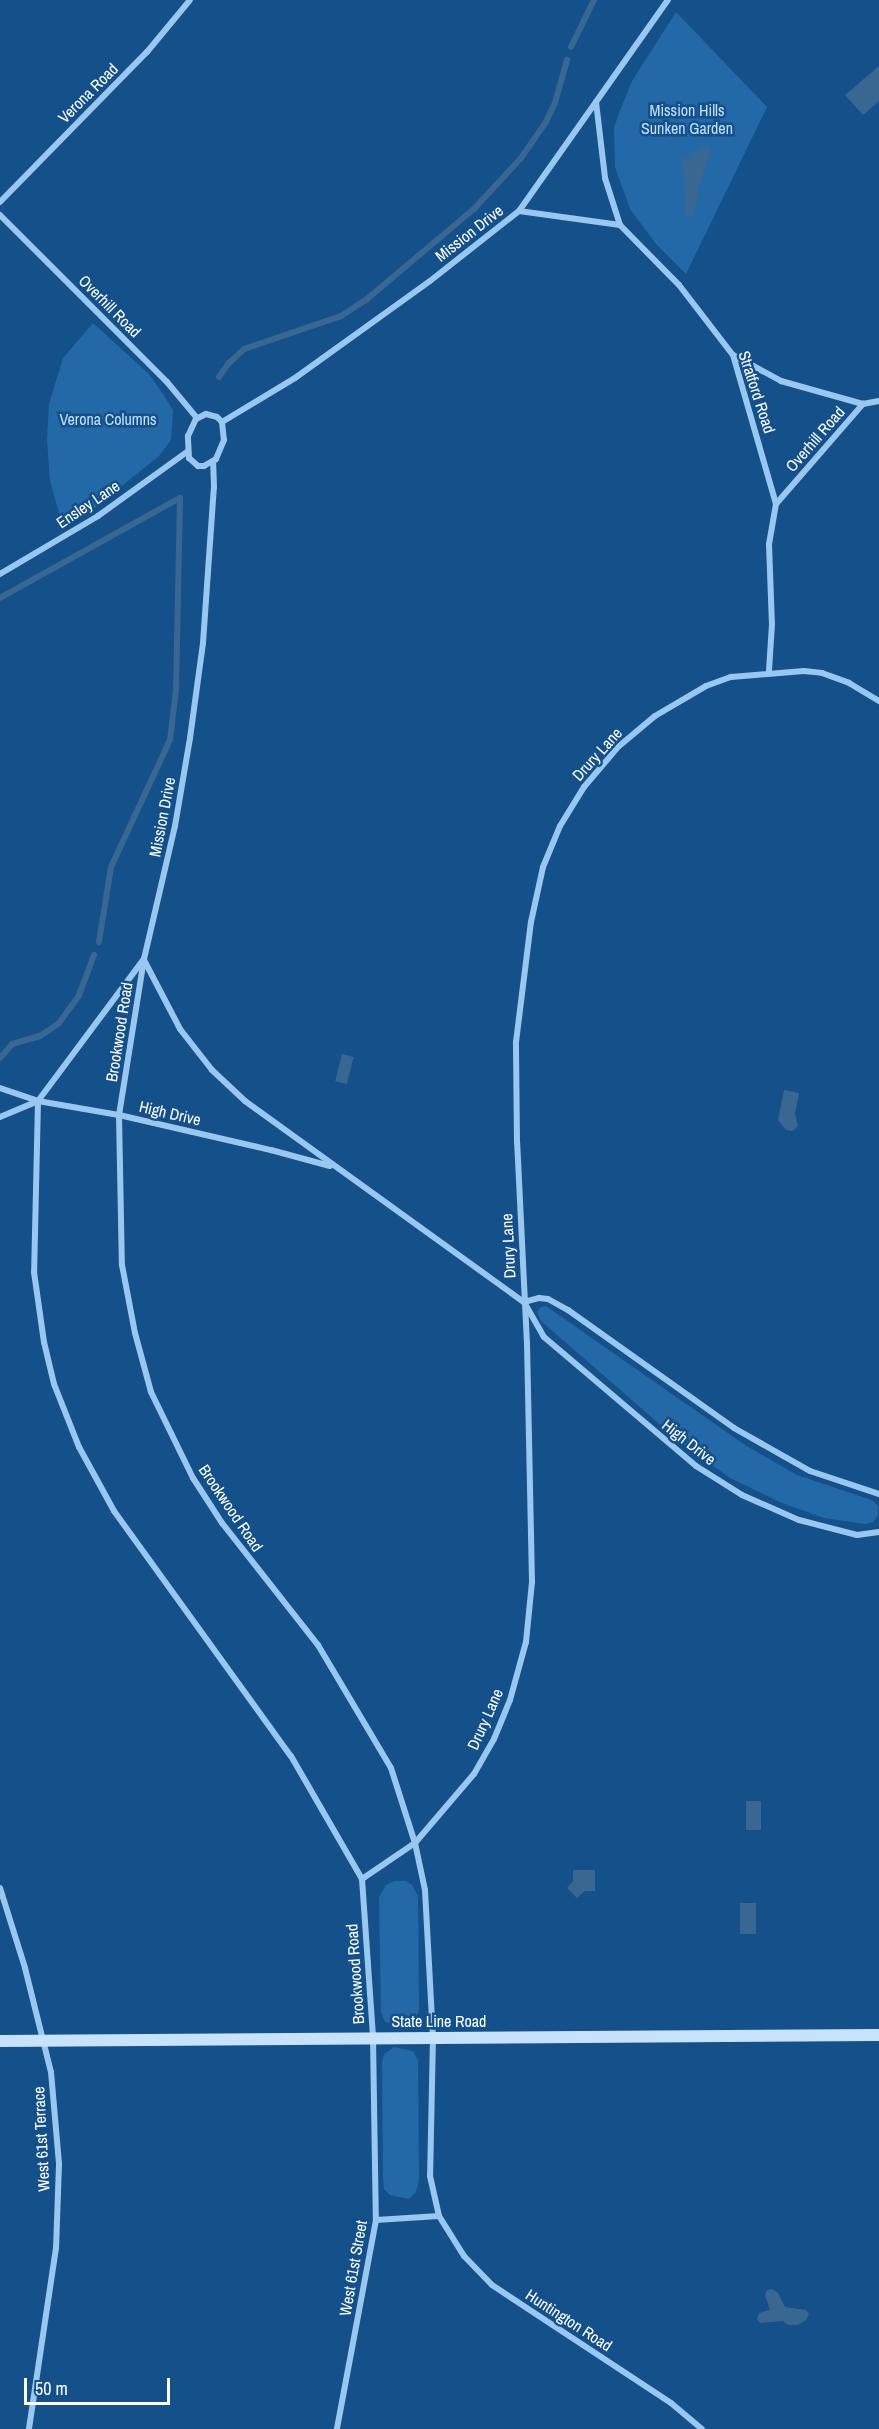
<!DOCTYPE html>
<html>
<head>
<meta charset="utf-8">
<style>
	body { margin:0 }
	#map { position:relative; width:879px; height:2429px; overflow:hidden; background:#145089; font-family:"Archivo Narrow",sans-serif }
	div>[style] { position:absolute }
	.green>* { inset:0; background:#2368a7 }
	.water>* { inset:0; background:#3a6791; transform-origin:0 0 }
	.stream>* { height:6px; margin:-3px; padding:0 3px; transform-origin:3px; border-radius:3px; background:#3a6791 }
	.minor>* { height:6px; margin:-3px; padding:0 3px; transform-origin:3px; border-radius:3px; background:#9ac7ef }
	.secondary>* { height:12px; margin:-6px; padding:0 6px; transform-origin:6px; border-radius:6px; background:#c8e2fb }
	span { translate:-50% -50%; white-space:nowrap; text-align:center; line-height:1.15; -webkit-text-stroke:5px #145089; paint-order:stroke }
	.street-label { font-size:16px; color:#fff }
	.park-label { font-size:16px; color:#c0e0fb }
	.scale { position:absolute; left:24px; top:2378px; width:146px; height:27px; box-sizing:border-box; border:3px solid #fff; border-top:0; padding-left:8px; font-size:18px; line-height:21px; white-space:nowrap; color:#fff; -webkit-text-stroke:4px #145089; paint-order:stroke }
</style>
</head>
<body>
<div id="map">
	<div class="green">
		<i style="clip-path:polygon(676px 12px,767px 107px,686px 274px,656px 244px,630px 209px,615px 167px,614px 128px,619px 113px,632px 81px)"></i>
		<i style="clip-path:polygon(93px 323px,149px 374px,165px 397px,173px 410px,171px 440px,159px 456px,92px 510px,63px 527px,50px 481px,47px 439px,49px 404px,63px 358px)"></i>
		<i style="clip-path:polygon(546px 1306px,745px 1445px,797px 1475px,872px 1500px,878px 1506px,878px 1516px,873px 1522px,865px 1524px,824px 1518px,782px 1503px,730px 1478px,679px 1441px,541px 1321px,537px 1312px,541px 1307px)"></i>
		<i style="clip-path:polygon(394px 1881px,406px 1881px,412px 1885px,418px 1896px,419px 2009px,416px 2021px,405px 2026px,385px 2022px,381px 2012px,379px 1897px,386px 1885px)"></i>
		<i style="clip-path:polygon(394px 2047px,413px 2051px,418px 2060px,419px 2180px,416px 2192px,409px 2199px,390px 2195px,384px 2189px,383px 2179px,382px 2063px,384px 2054px)"></i>
	</div>
	<div class="water">
		<i style="clip-path:polygon(879px 66px,879px 101px,863px 115px,845px 95px)"></i>
		<i style="clip-path:polygon(707px 146px,711px 149px,699px 186px,695px 210px,693px 216px,688px 217px,685px 214px,684px 173px,681px 161px)"></i>
		<i style="left:96px;top:414px;width:58px;height:5px;rotate:11deg"></i>
		<i style="left:342px;top:1054px;width:12px;height:28px;rotate:14deg"></i>
		<i style="clip-path:polygon(784px 1090px,799px 1093px,795px 1114px,798px 1126px,793px 1131px,786px 1130px,778px 1120px)"></i>
		<i style="left:746px;top:1801px;width:15px;height:29px"></i>
		<i style="clip-path:polygon(573px 1870px,595px 1870px,595px 1891px,585px 1891px,577px 1898px,567px 1888px,573px 1881px)"></i>
		<i style="left:740px;top:1903px;width:16px;height:31px"></i>
		<i style="clip-path:polygon(772px 2289px,778px 2293px,785px 2307px,806px 2310px,809px 2314px,806px 2320px,798px 2325px,788px 2325px,783px 2321px,760px 2323px,757px 2319px,759px 2313px,770px 2310px,765px 2295px,767px 2290px)"></i>
	</div>
	<div class="stream">
		<i style="left:571px;top:47px;width:52px;rotate:-63.9deg"></i>
		<i style="left:219px;top:377px;width:16px;rotate:-55deg"></i>
		<i style="left:228px;top:364px;width:22px;rotate:-43deg"></i>
		<i style="left:244px;top:349px;width:102px;rotate:-18.8deg"></i>
		<i style="left:341px;top:316px;width:31px;rotate:-33deg"></i>
		<i style="left:367px;top:299px;width:140px;rotate:-40.1deg"></i>
		<i style="left:474px;top:209px;width:69px;rotate:-47.3deg"></i>
		<i style="left:521px;top:158px;width:44px;rotate:-55.2deg"></i>
		<i style="left:546px;top:122px;width:21px;rotate:-65deg"></i>
		<i style="left:555px;top:103px;width:45px;rotate:-74.4deg"></i>
		<i style="left:0;top:598px;width:206px;rotate:-29.1deg"></i>
		<i style="left:99px;top:942px;width:76px;rotate:-80.9deg"></i>
		<i style="left:111px;top:867px;width:140px;rotate:-65.1deg"></i>
		<i style="left:170px;top:740px;width:50px;rotate:-83.2deg"></i>
		<i style="left:176px;top:690px;width:192px;rotate:-88.8deg"></i>
		<i style="left:0;top:1058px;width:18px;rotate:-49deg"></i>
		<i style="left:12px;top:1044px;width:29px;rotate:-16deg"></i>
		<i style="left:40px;top:1036px;width:23px;rotate:-34deg"></i>
		<i style="left:59px;top:1023px;width:34px;rotate:-54deg"></i>
		<i style="left:79px;top:995px;width:43px;rotate:-69.4deg"></i>
	</div>
	<div class="minor">
		<i style="left:596px;top:102px;width:77px;rotate:83.2deg"></i>
		<i style="left:605px;top:178px;width:49px;rotate:72.3deg"></i>
		<i style="left:0;top:202px;width:210px;rotate:-45.6deg"></i>
		<i style="left:147px;top:52px;width:67px;rotate:-50.4deg"></i>
		<i style="left:519px;top:211px;width:102px;rotate:7.9deg"></i>
		<i style="left:620px;top:225px;width:84px;rotate:45.5deg"></i>
		<i style="left:679px;top:285px;width:88px;rotate:52.4deg"></i>
		<i style="left:733px;top:355px;width:155px;rotate:73.9deg"></i>
		<i style="left:776px;top:504px;width:41px;rotate:99.9deg"></i>
		<i style="left:769px;top:544px;width:80px;rotate:87.9deg"></i>
		<i style="left:772px;top:624px;width:47px;rotate:93.7deg"></i>
		<i style="left:0;top:215px;width:236px;rotate:45deg"></i>
		<i style="left:167px;top:382px;width:47px;rotate:50.2deg"></i>
		<i style="left:733px;top:355px;width:55px;rotate:28.4deg"></i>
		<i style="left:781px;top:381px;width:85px;rotate:15.7deg"></i>
		<i style="left:206px;top:414px;width:11px;rotate:15deg"></i>
		<i style="left:217px;top:417px;width:7px;rotate:45deg"></i>
		<i style="left:222px;top:422px;width:18px;rotate:84deg"></i>
		<i style="left:224px;top:440px;width:21px;rotate:113deg"></i>
		<i style="left:216px;top:459px;width:14px;rotate:150deg"></i>
		<i style="left:204px;top:466px;width:6px;rotate:180deg"></i>
		<i style="left:198px;top:466px;width:12px;rotate:-138deg"></i>
		<i style="left:189px;top:458px;width:22px;rotate:-93deg"></i>
		<i style="left:188px;top:436px;width:19px;rotate:-65deg"></i>
		<i style="left:196px;top:419px;width:11px;rotate:-27deg"></i>
		<i style="left:222px;top:422px;width:85px;rotate:-31.1deg"></i>
		<i style="left:295px;top:378px;width:166px;rotate:-35.7deg"></i>
		<i style="left:430px;top:281px;width:113px;rotate:-38.2deg"></i>
		<i style="left:519px;top:211px;width:258px;rotate:-54.8deg"></i>
		<i style="left:776px;top:504px;width:133px;rotate:-49deg"></i>
		<i style="left:863px;top:404px;width:16px;rotate:-11deg"></i>
		<i style="left:0;top:574px;width:114px;rotate:-30.6deg"></i>
		<i style="left:98px;top:516px;width:111px;rotate:-35.8deg"></i>
		<i style="left:144px;top:959px;width:158px;rotate:99.1deg"></i>
		<i style="left:119px;top:1115px;width:150px;rotate:88.9deg"></i>
		<i style="left:122px;top:1265px;width:69px;rotate:79.2deg"></i>
		<i style="left:135px;top:1333px;width:61px;rotate:74.8deg"></i>
		<i style="left:151px;top:1392px;width:96px;rotate:64deg"></i>
		<i style="left:193px;top:1478px;width:54px;rotate:57.2deg"></i>
		<i style="left:222px;top:1523px;width:155px;rotate:51.8deg"></i>
		<i style="left:318px;top:1645px;width:143px;rotate:59.3deg"></i>
		<i style="left:391px;top:1768px;width:79px;rotate:72.3deg"></i>
		<i style="left:415px;top:1843px;width:48px;rotate:78deg"></i>
		<i style="left:425px;top:1890px;width:147px;rotate:86.9deg"></i>
		<i style="left:433px;top:2037px;width:139px;rotate:91.2deg"></i>
		<i style="left:430px;top:2176px;width:41px;rotate:77.3deg"></i>
		<i style="left:439px;top:2216px;width:47px;rotate:58deg"></i>
		<i style="left:464px;top:2256px;width:40px;rotate:46deg"></i>
		<i style="left:492px;top:2285px;width:214px;rotate:33.4deg"></i>
		<i style="left:671px;top:2403px;width:40px;rotate:40deg"></i>
		<i style="left:144px;top:960px;width:78px;rotate:62.4deg"></i>
		<i style="left:180px;top:1029px;width:52px;rotate:52deg"></i>
		<i style="left:212px;top:1070px;width:45px;rotate:43.2deg"></i>
		<i style="left:245px;top:1101px;width:344px;rotate:35.8deg"></i>
		<i style="left:524px;top:1302px;width:40px;rotate:60.3deg"></i>
		<i style="left:544px;top:1337px;width:199px;rotate:40.3deg"></i>
		<i style="left:696px;top:1466px;width:54px;rotate:32.2deg"></i>
		<i style="left:742px;top:1495px;width:62px;rotate:23.7deg"></i>
		<i style="left:799px;top:1520px;width:60px;rotate:14.5deg"></i>
		<i style="left:857px;top:1535px;width:22px;rotate:-8deg"></i>
		<i style="left:0;top:1088px;width:40px;rotate:18.9deg"></i>
		<i style="left:38px;top:1101px;width:82px;rotate:9.8deg"></i>
		<i style="left:119px;top:1115px;width:156px;rotate:13deg"></i>
		<i style="left:271px;top:1150px;width:61px;rotate:15.2deg"></i>
		<i style="left:38px;top:1101px;width:171px;rotate:91.3deg"></i>
		<i style="left:34px;top:1272px;width:71px;rotate:81.9deg"></i>
		<i style="left:44px;top:1342px;width:43px;rotate:76.6deg"></i>
		<i style="left:54px;top:1384px;width:68px;rotate:68.4deg"></i>
		<i style="left:79px;top:1447px;width:73px;rotate:61.3deg"></i>
		<i style="left:114px;top:1511px;width:302px;rotate:54.2deg"></i>
		<i style="left:291px;top:1756px;width:142px;rotate:60deg"></i>
		<i style="left:362px;top:1879px;width:159px;rotate:86deg"></i>
		<i style="left:373px;top:2038px;width:182px;rotate:89.1deg"></i>
		<i style="left:376px;top:2220px;width:213px;rotate:100.6deg"></i>
		<i style="left:0;top:1117px;width:41px;rotate:-22.8deg"></i>
		<i style="left:38px;top:1101px;width:177px;rotate:-53.3deg"></i>
		<i style="left:144px;top:959px;width:137px;rotate:-76.9deg"></i>
		<i style="left:175px;top:826px;width:89px;rotate:-80.3deg"></i>
		<i style="left:190px;top:738px;width:96px;rotate:-82.2deg"></i>
		<i style="left:203px;top:643px;width:156px;rotate:-86deg"></i>
		<i style="left:214px;top:487px;width:26px;rotate:-92deg"></i>
		<i style="left:524px;top:1302px;width:16px;rotate:-15deg"></i>
		<i style="left:539px;top:1298px;width:9px;rotate:6deg"></i>
		<i style="left:548px;top:1299px;width:23px;rotate:29deg"></i>
		<i style="left:568px;top:1310px;width:204px;rotate:35.4deg"></i>
		<i style="left:734px;top:1428px;width:87px;rotate:29.5deg"></i>
		<i style="left:810px;top:1471px;width:73px;rotate:18.4deg"></i>
		<i style="left:362px;top:1879px;width:64px;rotate:-34.2deg"></i>
		<i style="left:415px;top:1843px;width:91px;rotate:-49.5deg"></i>
		<i style="left:474px;top:1774px;width:40px;rotate:-60.3deg"></i>
		<i style="left:494px;top:1739px;width:42px;rotate:-67.7deg"></i>
		<i style="left:510px;top:1700px;width:60px;rotate:-74.6deg"></i>
		<i style="left:526px;top:1642px;width:60px;rotate:-84.3deg"></i>
		<i style="left:532px;top:1582px;width:238px;rotate:-91.2deg"></i>
		<i style="left:527px;top:1344px;width:201px;rotate:-92.8deg"></i>
		<i style="left:517px;top:1143px;width:101px;rotate:-90.6deg"></i>
		<i style="left:516px;top:1042px;width:121px;rotate:-82.9deg"></i>
		<i style="left:531px;top:922px;width:56px;rotate:-77.7deg"></i>
		<i style="left:543px;top:867px;width:44px;rotate:-67.5deg"></i>
		<i style="left:560px;top:826px;width:46px;rotate:-58.4deg"></i>
		<i style="left:584px;top:787px;width:52px;rotate:-49.6deg"></i>
		<i style="left:618px;top:747px;width:48px;rotate:-40deg"></i>
		<i style="left:655px;top:716px;width:59px;rotate:-30.5deg"></i>
		<i style="left:706px;top:686px;width:27px;rotate:-20deg"></i>
		<i style="left:731px;top:677px;width:73px;rotate:-4.7deg"></i>
		<i style="left:804px;top:671px;width:18px;rotate:6deg"></i>
		<i style="left:822px;top:673px;width:29px;rotate:20deg"></i>
		<i style="left:849px;top:683px;width:35px;rotate:31deg"></i>
		<i style="left:0;top:1888px;width:84px;rotate:72.6deg"></i>
		<i style="left:25px;top:1968px;width:107px;rotate:76deg"></i>
		<i style="left:51px;top:2072px;width:92px;rotate:85deg"></i>
		<i style="left:59px;top:2164px;width:84px;rotate:92deg"></i>
		<i style="left:56px;top:2248px;width:183px;rotate:98.5deg"></i>
		<i style="left:376px;top:2220px;width:63px;rotate:-3.6deg"></i>
	</div>
	<div class="secondary">
		<i style="left:0;top:2041px;width:879px;rotate:-0.39deg"></i>
	</div>
	<div class="street-label">
		<span style="left:88px;top:93px;rotate:-45deg">Verona Road</span>
		<span style="left:469px;top:233px;rotate:-38deg">Mission Drive</span>
		<span style="left:110px;top:306px;rotate:45deg">Overhill Road</span>
		<span style="left:757px;top:392px;rotate:72deg">Stratford Road</span>
		<span style="left:815px;top:439px;rotate:-49deg">Overhill Road</span>
		<span style="left:88px;top:504px;rotate:-34deg">Ensley Lane</span>
		<span style="left:597px;top:754px;rotate:-48deg">Drury Lane</span>
		<span style="left:162px;top:817px;rotate:-79deg">Mission Drive</span>
		<span style="left:119px;top:1032px;rotate:-81deg">Brookwood Road</span>
		<span style="left:170px;top:1113px;rotate:13deg">High Drive</span>
		<span style="left:508px;top:1246px;rotate:-93deg">Drury Lane</span>
		<span style="left:689px;top:1442px;rotate:38deg">High Drive</span>
		<span style="left:231px;top:1508px;rotate:56deg">Brookwood Road</span>
		<span style="left:485px;top:1719px;rotate:-66deg">Drury Lane</span>
		<span style="left:355px;top:1974px;rotate:-94deg">Brookwood Road</span>
		<span style="left:439px;top:2021px">State Line Road</span>
		<span style="left:41px;top:2139px;rotate:-93deg">West 61st Terrace</span>
		<span style="left:353px;top:2268px;rotate:-80deg">West 61st Street</span>
		<span style="left:569px;top:2320px;rotate:33deg">Huntington Road</span>
	</div>
	<div class="park-label">
		<span style="left:687px;top:119px">Mission Hills<br>Sunken Garden</span>
		<span style="left:108px;top:419px">Verona Columns</span>
	</div>
	<div class="scale">50 m</div>
</div>
</body>
</html>
